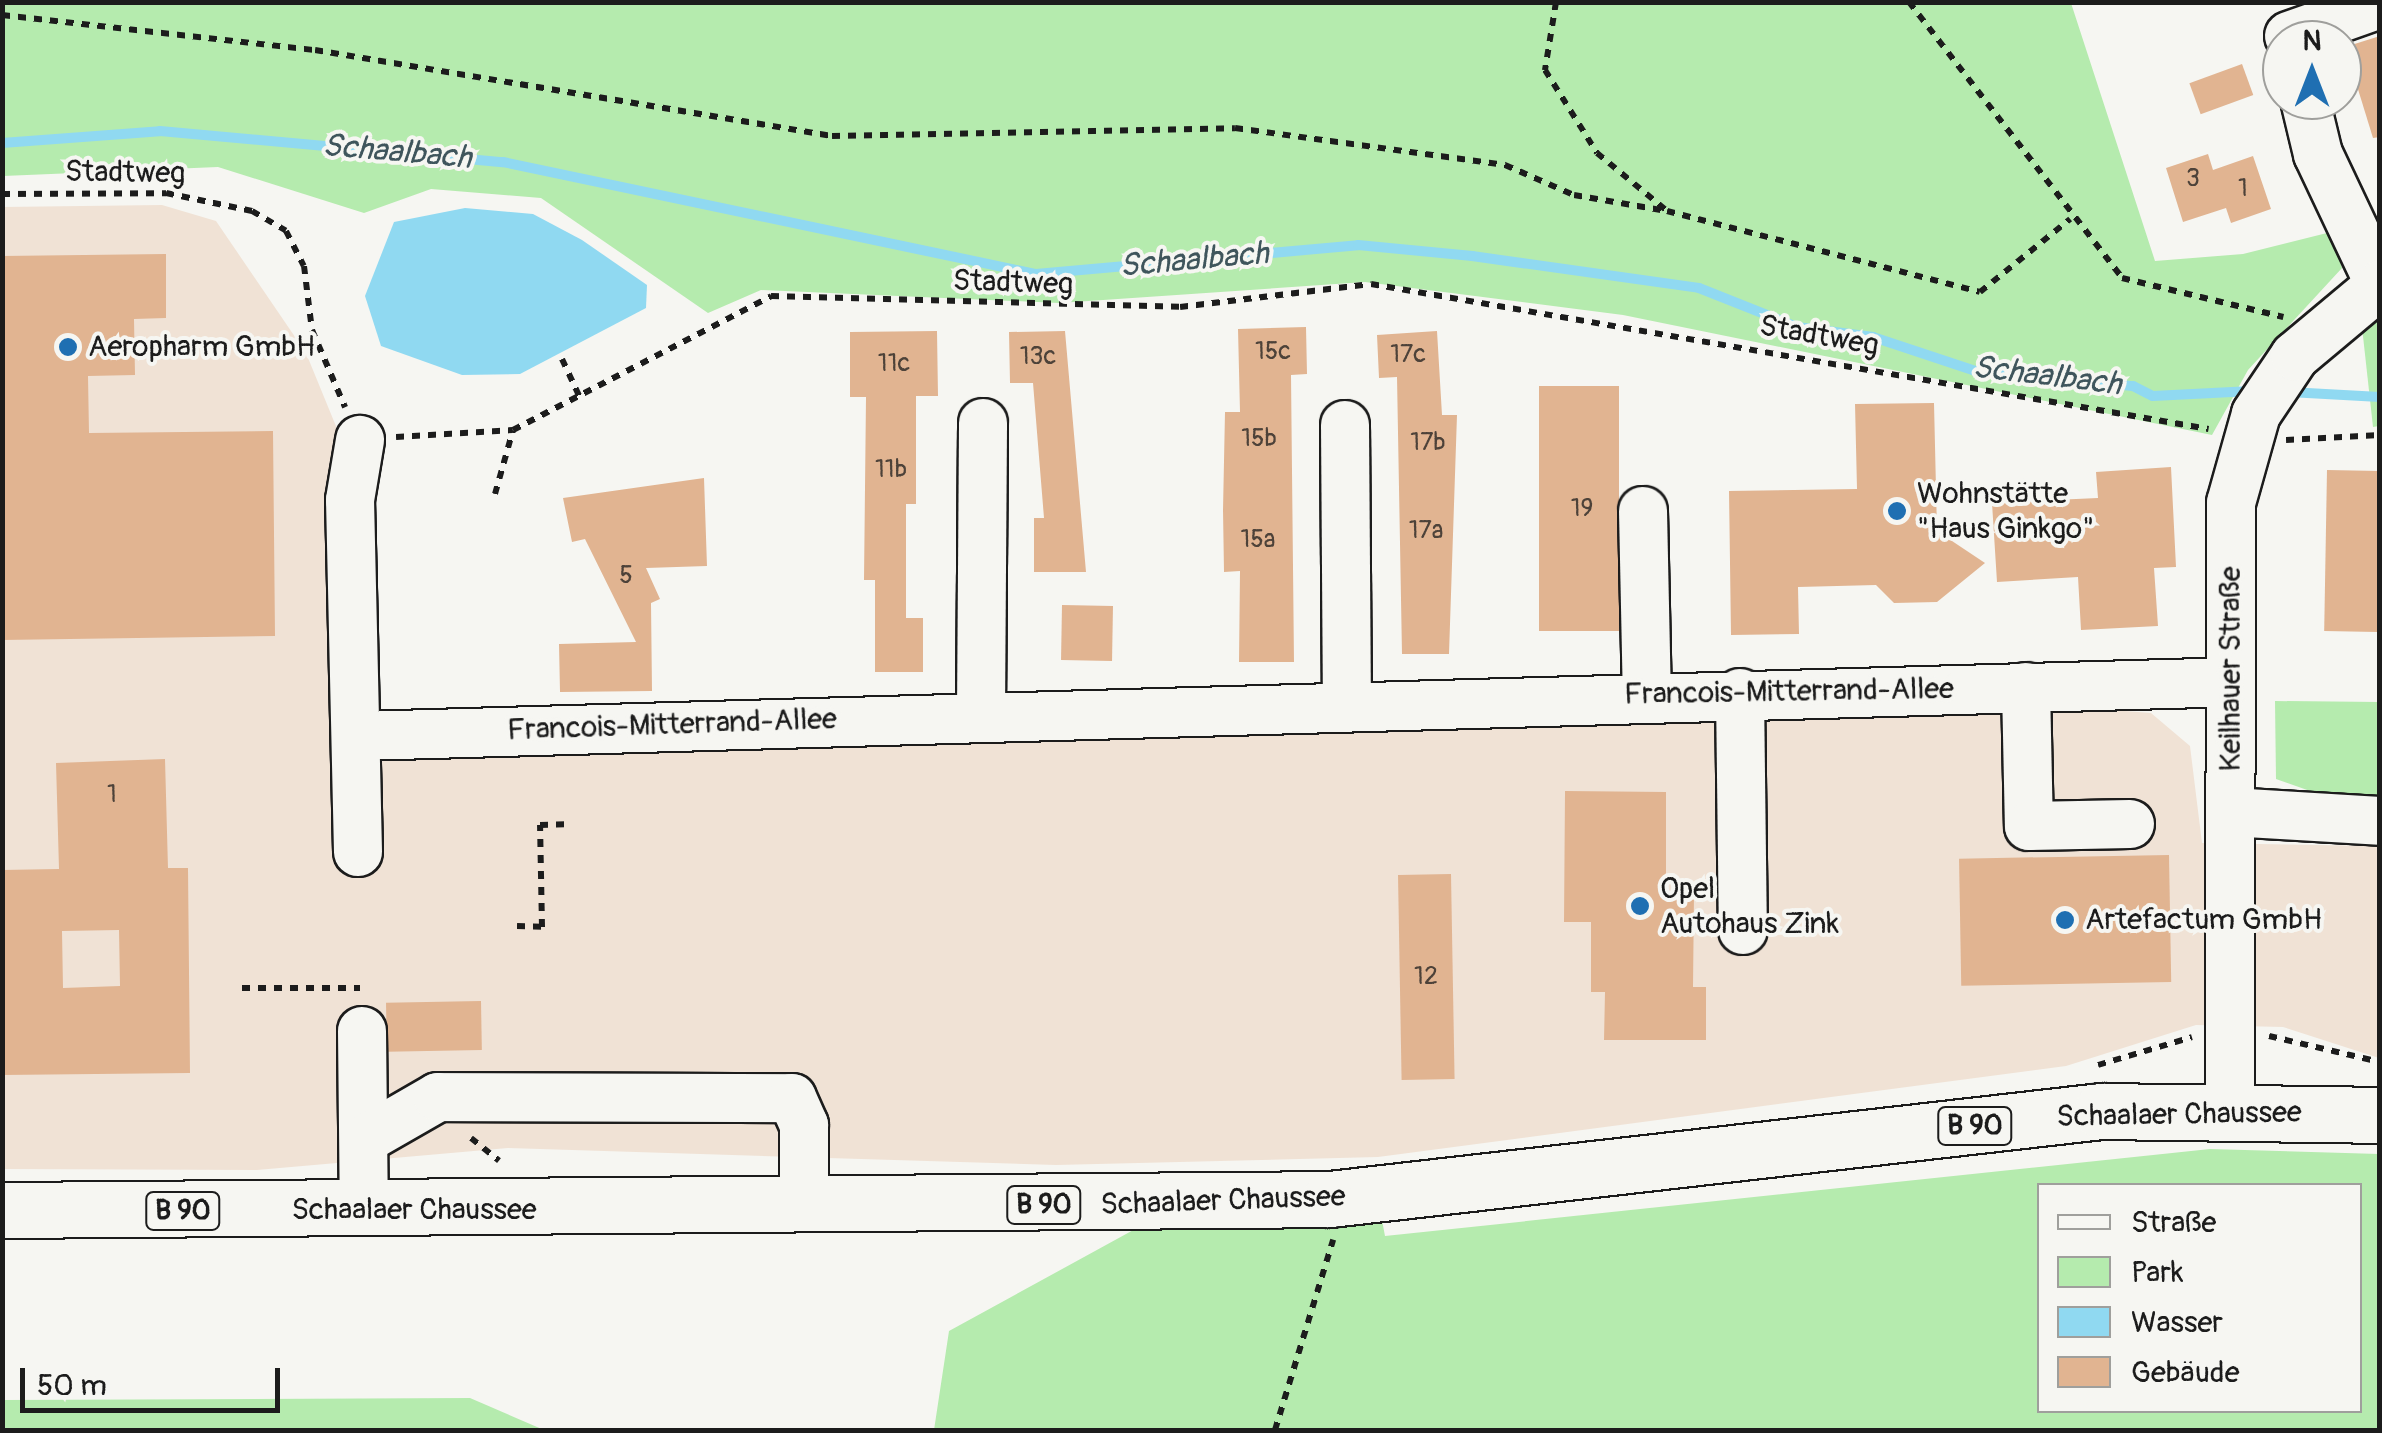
<!DOCTYPE html>
<html>
<head>
<meta charset="utf-8">
<style>
	body { margin:0 }
	#map { position:relative; width:2382px; height:1433px; overflow:hidden; background:#f6f6f2; font-family:Pangolin,sans-serif }
	div>[style] { position:absolute }
	.built>* { inset:0; background:#f0e2d5 }
	.green>* { inset:0; background:#b5ebae }
	.water>* { inset:0; background:#90d9f1 }
	.stream>* { height:10px; margin:-5px; padding:0 5px; transform-origin:5px; border-radius:5px; background:#90d9f1 }
	.building>* { inset:0; background:#e1b491; transform-origin:0 0 }
	.path>* { height:6px; margin-top:-3px; transform-origin:0; background:repeating-linear-gradient(90deg,#1c1c1c 0 8px,transparent 0 16px) }
	.roads { filter:drop-shadow(2px 0 #1c1c1c) drop-shadow(-2px 0 #1c1c1c) drop-shadow(0 2px #1c1c1c) drop-shadow(0 -2px #1c1c1c) }
	.minor>* { height:48px; margin:-24px; padding:0 24px; transform-origin:24px; border-radius:24px; background:#f6f6f2 }
	.major>* { height:55px; margin:-27.5px; padding:0 27.5px; transform-origin:27.5px; border-radius:27.5px; background:#f6f6f2 }
	.dots>* { width:28px; height:28px; translate:-50% -50%; box-sizing:border-box; border:5px solid #f6f6f2; border-radius:50% }
	span { translate:-50% -50%; white-space:nowrap; text-align:center; line-height:1.15; -webkit-text-stroke:8px #f6f6f2; paint-order:stroke }
	.number-label { font-size:25px; color:#4d4239 }
	.number-label span { -webkit-text-stroke-width:0 }
	.shield-label span { padding:2px 8px; background:#f6f6f2; border:2px solid; border-radius:8px; -webkit-text-stroke-width:0 }
	.shield-label { font-size:28px; color:#1c1c1c; font-weight:700 }
	.street-label { font-size:30px; color:#1c1c1c }
	.poi-label { font-size:30px; color:#1c1c1c }
	.left { translate:0 -50%; text-align:left }
	.water-label { font-size:32px; color:#3f555c; font-style:italic }
	.frame { position:absolute; inset:0; border:5px solid #1c1c1c; pointer-events:none }
	.legend { position:absolute; left:2037px; top:1183px; width:325px; height:230px; box-sizing:border-box; background:#f6f6f2; border:2px solid #9f9f9c; margin:0; padding:12px 18px; list-style:none; font-size:30px; color:#1c1c1c }
	.legend li { display:flex; align-items:center; gap:20px; height:50px }
	.legend b { width:50px; border:2px solid #9f9f9c }
	.north { position:absolute; left:2262px; top:20px; width:100px; height:100px; box-sizing:border-box; background:#f6f6f2; border:2px solid #9f9f9c; border-radius:50%; rotate:0deg; font-size:28px; font-weight:700; line-height:40px; text-align:center; color:#1c1c1c }
	.north::after { content:''; display:block; margin:auto; width:35px; height:45px; background:#1f6fb2; clip-path:polygon(50% 0,100% 100%,50% 72%,0 100%) }
	.scale { position:absolute; left:20px; top:1368px; width:260px; height:45px; box-sizing:border-box; border:5px solid #1c1c1c; border-top:0; padding-left:12px; font-size:30px; line-height:35px; white-space:nowrap; color:#1c1c1c; -webkit-text-stroke:8px #f6f6f2; paint-order:stroke }
</style>
</head>
<body>
<div id="map">
	<div class="built">
		<i style="clip-path:polygon(162px 205px,216px 221px,306px 353px,340px 436px,336px 754px,2124px 701px,2125px 711px,2151px 713px,2190px 746px,2202px 843px,2379px 846px,2379px 1058px,2283px 1027px,2196px 1025px,2066px 1066px,1378px 1157px,1056px 1165px,508px 1148px,257px 1170px,3px 1169px,2px 207px)"></i>
	</div>
	<div class="green">
		<i style="clip-path:polygon(2px 3px,2071px 3px,2155px 261px,2243px 254px,2331px 232px,2342px 268px,2248px 370px,2212px 435px,1623px 315px,1365px 282px,1059px 303px,761px 290px,708px 313px,541px 198px,431px 189px,364px 213px,218px 167px,3px 176px)"></i>
		<i style="clip-path:polygon(2379px 313px,2379px 426px,2373px 427px,2362px 327px)"></i>
		<i style="clip-path:polygon(2275px 701px,2379px 702px,2379px 799px,2327px 797px,2276px 779px)"></i>
		<i style="clip-path:polygon(evenodd,2210px 1149px,2379px 1154px,2379px 1430px,934px 1430px,949px 1331px,1137px 1228px,1381px 1215px,1385px 1236px,2210px 1149px,2040px 1186px,2360px 1186px,2360px 1410px,2040px 1410px,2040px 1186px)"></i>
		<i style="clip-path:polygon(470px 1398px,544px 1430px,3px 1430px,3px 1400px)"></i>
	</div>
	<div class="water">
		<i style="clip-path:polygon(465px 208px,533px 214px,582px 240px,647px 285px,646px 308px,520px 374px,462px 375px,381px 346px,365px 296px,394px 222px)"></i>
	</div>
	<div class="stream">
		<i style="left:2px;top:143px;width:158px;rotate:-4.3deg"></i>
		<i style="left:160px;top:131px;width:344px;rotate:5.2deg"></i>
		<i style="left:503px;top:162px;width:545px;rotate:11.87deg"></i>
		<i style="left:1036px;top:274px;width:323px;rotate:-5.1deg"></i>
		<i style="left:1358px;top:245px;width:115px;rotate:5.5deg"></i>
		<i style="left:1472px;top:256px;width:229px;rotate:8deg"></i>
		<i style="left:1699px;top:288px;width:105px;rotate:21.7deg"></i>
		<i style="left:1797px;top:327px;width:77px;rotate:7.5deg"></i>
		<i style="left:1873px;top:337px;width:108px;rotate:18.3deg"></i>
		<i style="left:1976px;top:371px;width:158px;rotate:5.5deg"></i>
		<i style="left:2133px;top:386px;width:22px;rotate:27deg"></i>
		<i style="left:2153px;top:396px;width:99px;rotate:-2.9deg"></i>
		<i style="left:2289px;top:392px;width:91px;rotate:3.1deg"></i>
	</div>
	<div class="building">
		<i style="clip-path:polygon(2380px 36px,2380px 137px,2373px 138px,2345px 47px)"></i>
		<i style="left:2242px;top:64px;width:33px;height:56px;rotate:70deg"></i>
		<i style="clip-path:polygon(2208px 154px,2213px 170px,2253px 156px,2271px 209px,2231px 223px,2226px 208px,2183px 222px,2166px 168px)"></i>
		<i style="clip-path:polygon(166px 254px,166px 318px,134px 319px,135px 375px,88px 376px,89px 433px,273px 431px,275px 636px,2px 640px,2px 256px)"></i>
		<i style="clip-path:polygon(1306px 327px,1307px 374px,1291px 375px,1294px 662px,1239px 662px,1240px 571px,1224px 572px,1223px 510px,1225px 412px,1240px 412px,1238px 329px)"></i>
		<i style="clip-path:polygon(937px 331px,938px 396px,916px 396px,916px 504px,906px 504px,906px 618px,923px 618px,923px 672px,875px 672px,875px 580px,864px 580px,866px 397px,850px 397px,850px 332px)"></i>
		<i style="clip-path:polygon(1065px 331px,1086px 572px,1034px 572px,1034px 518px,1044px 518px,1033px 383px,1010px 383px,1009px 332px)"></i>
		<i style="clip-path:polygon(1437px 331px,1442px 415px,1457px 415px,1449px 654px,1402px 654px,1397px 377px,1379px 378px,1377px 335px)"></i>
		<i style="left:1619px;top:386px;width:245px;height:80px;rotate:90deg"></i>
		<i style="clip-path:polygon(1934px 403px,1937px 531px,1985px 563px,1937px 602px,1894px 603px,1876px 585px,1798px 587px,1799px 634px,1731px 635px,1729px 491px,1857px 489px,1855px 404px)"></i>
		<i style="clip-path:polygon(2171px 467px,2176px 567px,2154px 568px,2158px 626px,2081px 630px,2078px 577px,1997px 582px,1992px 503px,2098px 498px,2096px 472px)"></i>
		<i style="left:2327px;top:470px;width:53px;height:161px;rotate:1deg"></i>
		<i style="clip-path:polygon(704px 478px,707px 566px,646px 568px,660px 599px,651px 603px,652px 691px,560px 692px,559px 644px,636px 642px,585px 539px,572px 542px,563px 498px)"></i>
		<i style="left:1062px;top:605px;width:51px;height:55px;rotate:1deg"></i>
		<i style="clip-path:polygon(evenodd,165px 759px,168px 868px,188px 868px,190px 1073px,2px 1075px,2px 870px,59px 869px,56px 763px,165px 759px,119px 930px,120px 986px,63px 988px,62px 931px,119px 930px)"></i>
		<i style="clip-path:polygon(1565px 791px,1666px 792px,1666px 894px,1694px 894px,1693px 987px,1706px 987px,1706px 1040px,1604px 1040px,1605px 992px,1591px 992px,1591px 922px,1564px 922px)"></i>
		<i style="left:2169px;top:855px;width:127px;height:210px;rotate:89deg"></i>
		<i style="left:1451px;top:874px;width:205px;height:53px;rotate:89deg"></i>
		<i style="left:481px;top:1001px;width:49px;height:95px;rotate:89deg"></i>
	</div>
	<div class="path">
		<i style="left:1556px;top:2px;width:69px;rotate:99.2deg"></i>
		<i style="left:1545px;top:70px;width:98px;rotate:57.9deg"></i>
		<i style="left:1597px;top:153px;width:91px;rotate:39.6deg"></i>
		<i style="left:1667px;top:211px;width:323px;rotate:14.5deg"></i>
		<i style="left:1980px;top:292px;width:116px;rotate:-39deg"></i>
		<i style="left:1909px;top:2px;width:349px;rotate:52.3deg"></i>
		<i style="left:2122px;top:278px;width:166px;rotate:13.6deg"></i>
		<i style="left:2px;top:15px;width:315px;rotate:6.4deg"></i>
		<i style="left:315px;top:50px;width:524px;rotate:9.44deg"></i>
		<i style="left:832px;top:136px;width:403px;rotate:-1.1deg"></i>
		<i style="left:1235px;top:128px;width:273px;rotate:7.8deg"></i>
		<i style="left:1505px;top:165px;width:75px;rotate:23.5deg"></i>
		<i style="left:1574px;top:195px;width:94px;rotate:9.8deg"></i>
		<i style="left:2px;top:194px;width:164px;rotate:-0.3deg"></i>
		<i style="left:166px;top:193px;width:88px;rotate:11.8deg"></i>
		<i style="left:252px;top:211px;width:39px;rotate:30deg"></i>
		<i style="left:286px;top:231px;width:39px;rotate:63deg"></i>
		<i style="left:304px;top:266px;width:64px;rotate:82.9deg"></i>
		<i style="left:312px;top:330px;width:84px;rotate:66.8deg"></i>
		<i style="left:562px;top:359px;width:45px;rotate:65.1deg"></i>
		<i style="left:396px;top:437px;width:117px;rotate:-3.4deg"></i>
		<i style="left:513px;top:430px;width:291px;rotate:-27.4deg"></i>
		<i style="left:771px;top:296px;width:409px;rotate:1.5deg"></i>
		<i style="left:1180px;top:307px;width:192px;rotate:-6.9deg"></i>
		<i style="left:1371px;top:284px;width:850px;rotate:9.82deg"></i>
		<i style="left:2286px;top:440px;width:94px;rotate:-3deg"></i>
		<i style="left:495px;top:494px;width:66px;rotate:-74.3deg"></i>
		<i style="left:517px;top:926px;width:25px;rotate:2deg"></i>
		<i style="left:542px;top:927px;width:102px;rotate:-91.1deg"></i>
		<i style="left:540px;top:825px;width:25px;rotate:-2deg"></i>
		<i style="left:242px;top:988px;width:118px"></i>
		<i style="left:2269px;top:1036px;width:114px;rotate:13.2deg"></i>
		<i style="left:2098px;top:1065px;width:98px;rotate:-16.6deg"></i>
		<i style="left:471px;top:1138px;width:36px;rotate:39deg"></i>
		<i style="left:1275px;top:1430px;width:199px;rotate:-73deg"></i>
	</div>
	<div class="roads">
		<div class="minor">
			<i style="left:2289px;top:36px;width:96px;rotate:-19.4deg"></i>
			<i style="left:2305px;top:100px;width:56px;rotate:76.5deg"></i>
			<i style="left:2318px;top:154px;width:145px;rotate:64.7deg"></i>
			<i style="left:1345px;top:425px;width:277px;rotate:89.6deg"></i>
			<i style="left:1643px;top:511px;width:184px;rotate:88.8deg"></i>
			<i style="left:2026px;top:687px;width:139px;rotate:88.8deg"></i>
			<i style="left:2029px;top:826px;width:101px;rotate:-1.1deg"></i>
			<i style="left:1740px;top:693px;width:237px;rotate:89.3deg"></i>
			<i style="left:981px;top:713px;width:290px;rotate:-89.6deg"></i>
			<i style="left:362px;top:736px;width:1870px;rotate:-1.65deg"></i>
			<i style="left:2230px;top:812px;width:150px;rotate:3.4deg"></i>
			<i style="left:358px;top:852px;width:352px;rotate:-91.3deg"></i>
			<i style="left:350px;top:500px;width:61px;rotate:-80.5deg"></i>
			<i style="left:362px;top:1031px;width:180px;rotate:89.4deg"></i>
			<i style="left:2230px;top:1109px;width:606px;rotate:-89.91deg"></i>
			<i style="left:2231px;top:503px;width:92px;rotate:-74.3deg"></i>
			<i style="left:2256px;top:414px;width:70px;rotate:-56.1deg"></i>
			<i style="left:2295px;top:356px;width:111px;rotate:-39.9deg"></i>
			<i style="left:365px;top:1139px;width:84px;rotate:-29.9deg"></i>
			<i style="left:438px;top:1097px;width:354px;rotate:0.2deg"></i>
			<i style="left:792px;top:1098px;width:30px;rotate:66deg"></i>
			<i style="left:804px;top:1125px;width:78px;rotate:90deg"></i>
		</div>
		<div class="major">
			<i style="left:2px;top:1210px;width:1328px;rotate:-0.47deg"></i>
			<i style="left:1330px;top:1199px;width:776px;rotate:-6.51deg"></i>
			<i style="left:2101px;top:1111px;width:279px;rotate:0.8deg"></i>
		</div>
	</div>
	<div class="dots">
		<i style="left:68px;top:347px;background:#1f6fb2"></i>
		<i style="left:1897px;top:511px;background:#1f6fb2"></i>
		<i style="left:1640px;top:906px;background:#1f6fb2"></i>
		<i style="left:2065px;top:920px;background:#1f6fb2"></i>
	</div>
	<div class="number-label">
		<span style="left:2193px;top:179px">3</span>
		<span style="left:2243px;top:189px">1</span>
		<span style="left:1273px;top:352px">15c</span>
		<span style="left:1408px;top:355px">17c</span>
		<span style="left:1038px;top:357px">13c</span>
		<span style="left:894px;top:364px">11c</span>
		<span style="left:1259px;top:439px">15b</span>
		<span style="left:1428px;top:443px">17b</span>
		<span style="left:891px;top:470px">11b</span>
		<span style="left:1582px;top:509px">19</span>
		<span style="left:1426px;top:531px">17a</span>
		<span style="left:1258px;top:540px">15a</span>
		<span style="left:626px;top:576px">5</span>
		<span style="left:112px;top:795px">1</span>
		<span style="left:1426px;top:977px">12</span>
	</div>
	<div class="shield-label">
		<span style="left:1975px;top:1126px">B 90</span>
		<span style="left:1044px;top:1205px">B 90</span>
		<span style="left:183px;top:1211px">B 90</span>
	</div>
	<div class="street-label">
		<span style="left:125px;top:173px;rotate:1deg">Stadtweg</span>
		<span style="left:1013px;top:283px;rotate:2deg">Stadtweg</span>
		<span style="left:1819px;top:336px;rotate:10deg">Stadtweg</span>
		<span style="left:2231px;top:669px;rotate:-90deg">Keilhauer Straße</span>
		<span style="left:1789px;top:692px;rotate:-1deg">Francois-Mitterrand-Allee</span>
		<span style="left:672px;top:725px;rotate:-2deg">Francois-Mitterrand-Allee</span>
		<span style="left:2179px;top:1115px;rotate:-1deg">Schaalaer Chaussee</span>
		<span style="left:1223px;top:1201px;rotate:-2deg">Schaalaer Chaussee</span>
		<span style="left:414px;top:1210px">Schaalaer Chaussee</span>
	</div>
	<div class="poi-label">
		<span class="left" style="left:88px;top:347px">Aeropharm GmbH</span>
		<span class="left" style="left:1917px;top:511px">Wohnstätte<br>"Haus Ginkgo"</span>
		<span class="left" style="left:1660px;top:906px">Opel<br>Autohaus Zink</span>
		<span class="left" style="left:2085px;top:920px">Artefactum GmbH</span>
	</div>
	<div class="water-label">
		<span style="left:397px;top:152px;rotate:5deg">Schaalbach</span>
		<span style="left:1194px;top:260px;rotate:-5deg">Schaalbach</span>
		<span style="left:2047px;top:376px;rotate:7deg">Schaalbach</span>
	</div>
	<div class="frame"></div>
	<ul class="legend">
	<li><b style="height:12px;background:#f6f6f2"></b>Straße</li>
	<li><b style="height:28px;background:#b5ebae"></b>Park</li>
	<li><b style="height:28px;background:#90d9f1"></b>Wasser</li>
	<li><b style="height:28px;background:#e1b491"></b>Gebäude</li>
	</ul>
	<div class="north">N</div>
	<div class="scale">50 m</div>
</div>
</body>
</html>
